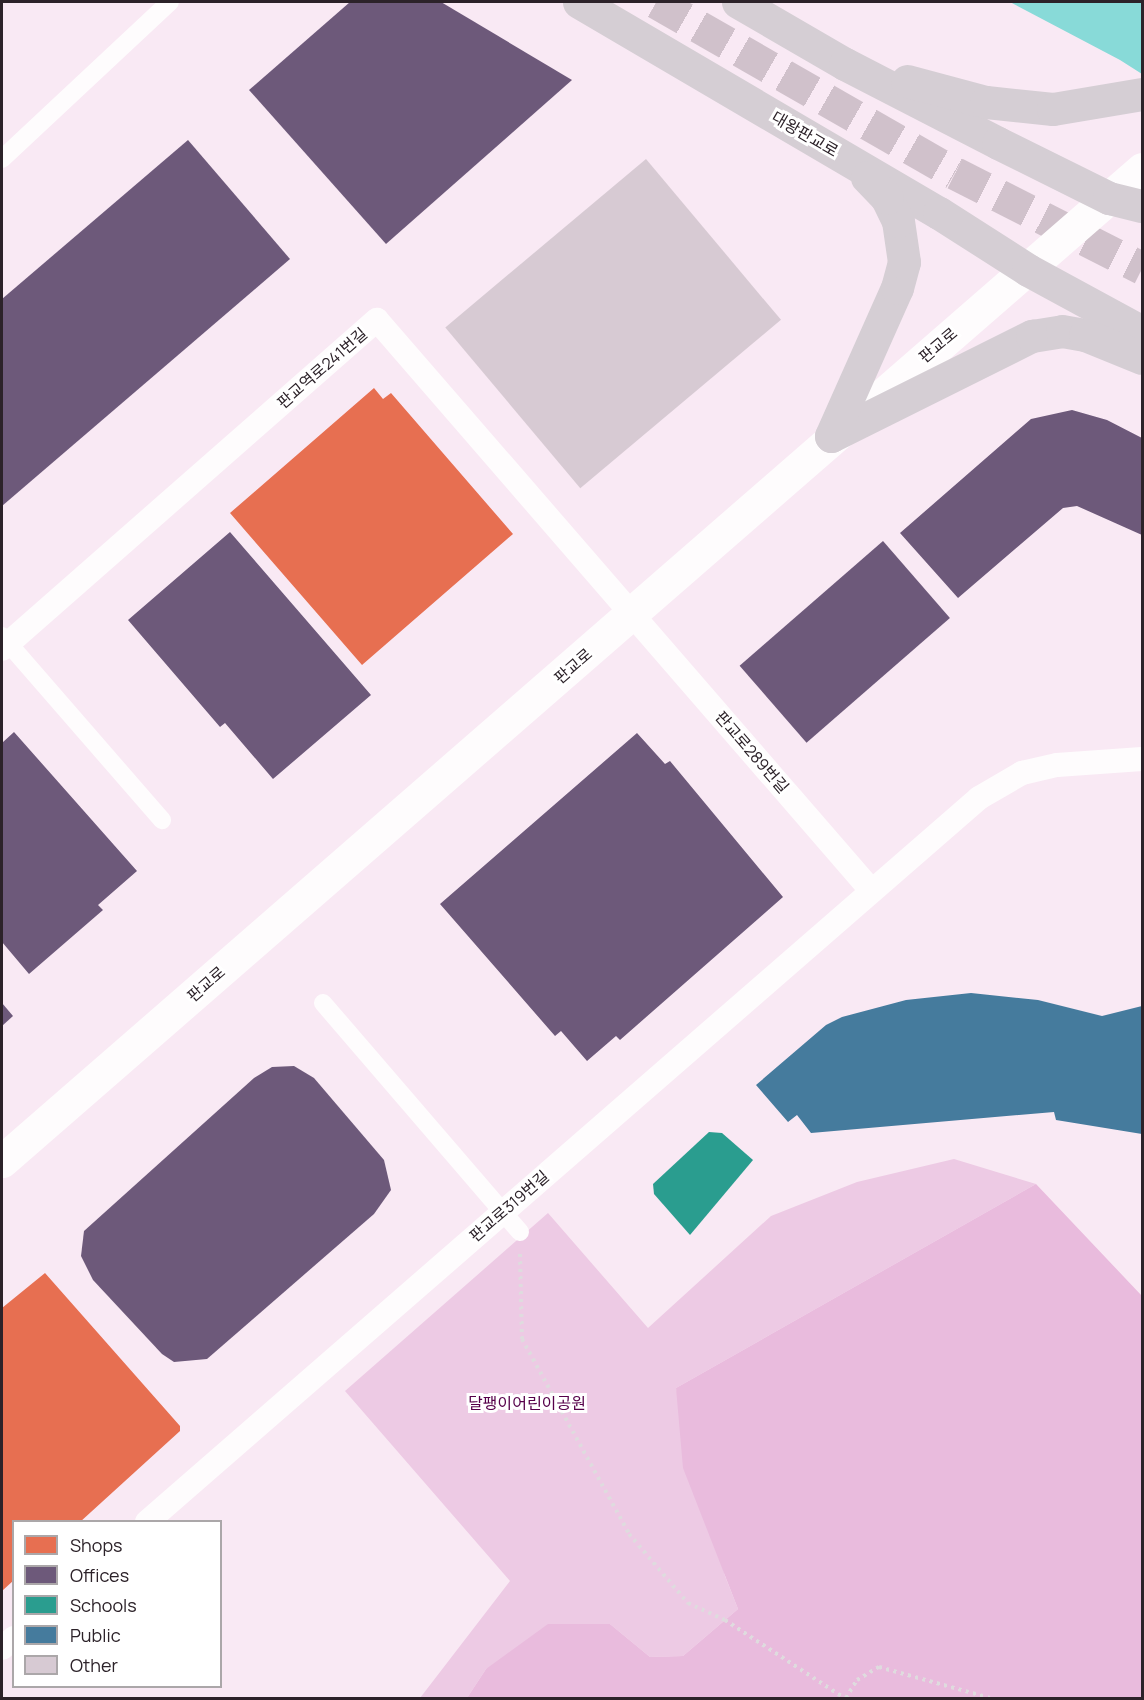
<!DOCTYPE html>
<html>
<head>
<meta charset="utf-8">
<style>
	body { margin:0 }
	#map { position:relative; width:1144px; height:1700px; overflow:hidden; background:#f9e9f4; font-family:Manrope,"Noto Sans KR",sans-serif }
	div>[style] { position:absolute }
	.green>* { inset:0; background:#edcae4 }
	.forest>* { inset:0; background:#e9bbdd }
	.water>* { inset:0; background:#88dad8 }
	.shops>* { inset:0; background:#e76f51 }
	.offices>* { inset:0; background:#6d597a; transform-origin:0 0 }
	.schools>* { inset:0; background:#2a9d8f }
	.public>* { inset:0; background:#457b9d }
	.building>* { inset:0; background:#d7cad3; transform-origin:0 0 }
	.primary-tunnel>* { height:33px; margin-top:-16.5px; transform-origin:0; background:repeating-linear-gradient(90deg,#d0c1cb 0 33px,transparent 0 49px) }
	.path>* { height:4px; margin-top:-2px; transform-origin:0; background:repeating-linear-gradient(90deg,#dfdbde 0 3px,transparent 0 7.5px) }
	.pedestrian>* { height:18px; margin:-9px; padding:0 9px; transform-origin:9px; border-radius:9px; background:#fefcfd }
	.minor>* { height:24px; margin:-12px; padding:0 12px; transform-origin:12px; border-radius:12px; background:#fefcfd }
	.secondary>* { height:33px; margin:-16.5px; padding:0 16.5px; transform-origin:16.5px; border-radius:16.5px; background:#fefcfd }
	.primary>* { height:33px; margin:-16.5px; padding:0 16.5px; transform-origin:16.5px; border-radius:16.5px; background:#d5ced4 }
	span { translate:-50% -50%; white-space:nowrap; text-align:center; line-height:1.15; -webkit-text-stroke:6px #fff; paint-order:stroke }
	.street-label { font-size:16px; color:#2c2229 }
	.park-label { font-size:16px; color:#56004a }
	.frame { position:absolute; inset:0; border:3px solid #2c2229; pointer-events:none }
	.legend { position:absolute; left:12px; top:1520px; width:210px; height:168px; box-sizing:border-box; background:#fff; border:2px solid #aba7a9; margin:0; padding:8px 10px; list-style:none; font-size:18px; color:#2c2229 }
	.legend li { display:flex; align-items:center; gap:12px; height:30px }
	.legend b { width:30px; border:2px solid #aba7a9 }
</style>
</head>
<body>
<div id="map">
	<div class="green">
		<i style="clip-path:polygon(954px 1159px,1036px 1184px,676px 1388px,725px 1576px,738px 1609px,683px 1656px,650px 1657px,610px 1624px,486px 1669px,467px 1698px,420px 1698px,510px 1581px,345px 1391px,548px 1213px,648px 1328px,771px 1216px,857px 1182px)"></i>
	</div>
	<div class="forest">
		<i style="clip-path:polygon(1036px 1184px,1142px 1296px,1142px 1698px,467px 1698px,486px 1669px,548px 1624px,610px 1624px,650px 1657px,683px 1656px,738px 1609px,683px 1468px,676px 1388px)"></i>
	</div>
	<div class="water">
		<i style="clip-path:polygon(1010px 2px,1142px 2px,1142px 74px,1120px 60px)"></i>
	</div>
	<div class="shops">
		<i style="clip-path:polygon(374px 388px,383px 399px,391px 393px,513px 534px,362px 665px,230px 513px)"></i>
		<i style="clip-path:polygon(45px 1273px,180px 1426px,180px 1431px,80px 1522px,14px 1522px,14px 1580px,2px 1591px,2px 1308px)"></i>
	</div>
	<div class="offices">
		<i style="clip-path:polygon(350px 2px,441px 2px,572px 80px,386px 244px,249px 90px)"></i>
		<i style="clip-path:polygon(188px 140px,290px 259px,2px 506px,2px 299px)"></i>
		<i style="clip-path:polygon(1072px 410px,1107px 420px,1142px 438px,1142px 535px,1077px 506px,1063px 508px,958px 598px,900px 533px,1031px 419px)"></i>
		<i style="clip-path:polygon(230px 532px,371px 695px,273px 779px,225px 723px,220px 727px,128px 620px)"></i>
		<i style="left:883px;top:541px;width:102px;height:190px;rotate:49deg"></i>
		<i style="clip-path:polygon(14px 732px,137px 871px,98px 905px,103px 910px,29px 974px,2px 942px,2px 743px)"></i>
		<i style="clip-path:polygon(637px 733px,665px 764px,670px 761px,783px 897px,620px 1040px,616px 1036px,587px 1061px,561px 1031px,555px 1036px,440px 904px)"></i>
		<i style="clip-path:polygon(2px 1003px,13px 1016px,2px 1026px)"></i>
		<i style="clip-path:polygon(294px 1066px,314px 1078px,384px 1160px,391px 1190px,374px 1214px,207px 1359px,174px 1362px,162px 1354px,93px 1280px,81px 1256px,84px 1231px,254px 1078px,272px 1067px)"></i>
	</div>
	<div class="schools">
		<i style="clip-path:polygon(709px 1132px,722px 1133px,753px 1160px,690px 1235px,654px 1194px,653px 1184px)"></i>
	</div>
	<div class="public">
		<i style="clip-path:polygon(971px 993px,1038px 1000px,1102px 1016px,1142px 1006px,1142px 1134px,1056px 1120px,1054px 1112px,811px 1133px,797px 1115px,788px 1122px,756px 1085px,826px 1025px,842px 1017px,906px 1000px)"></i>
	</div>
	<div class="building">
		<i style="left:646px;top:159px;width:210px;height:262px;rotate:50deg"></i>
	</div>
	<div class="primary-tunnel">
		<i style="left:656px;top:2px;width:344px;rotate:29.8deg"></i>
		<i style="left:955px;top:173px;width:210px;rotate:26.9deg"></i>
	</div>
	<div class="path">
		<i style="left:520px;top:1254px;width:85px;rotate:88.7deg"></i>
		<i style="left:522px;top:1339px;width:222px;rotate:61.2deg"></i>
		<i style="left:629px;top:1534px;width:91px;rotate:49.5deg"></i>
		<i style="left:688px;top:1603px;width:41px;rotate:24.7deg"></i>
		<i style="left:725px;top:1620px;width:142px;rotate:33.2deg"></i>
		<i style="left:846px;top:1698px;width:21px;rotate:-59deg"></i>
		<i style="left:857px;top:1680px;width:26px;rotate:-31deg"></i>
		<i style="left:879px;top:1667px;width:115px;rotate:15.6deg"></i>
	</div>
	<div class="pedestrian">
		<i style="left:2px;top:159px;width:230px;rotate:-43.1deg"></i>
		<i style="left:2px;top:636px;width:244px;rotate:49deg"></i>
		<i style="left:323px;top:1003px;width:302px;rotate:49.3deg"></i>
	</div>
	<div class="minor">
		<i style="left:2px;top:649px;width:499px;rotate:-41.3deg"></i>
		<i style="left:377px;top:320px;width:754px;rotate:49.09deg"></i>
		<i style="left:147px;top:1522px;width:1103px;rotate:-41.03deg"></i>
		<i style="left:979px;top:798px;width:50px;rotate:-30.2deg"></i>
		<i style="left:1022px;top:773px;width:36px;rotate:-13deg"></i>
		<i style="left:1057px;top:765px;width:85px;rotate:-4deg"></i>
		<i style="left:2px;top:1648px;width:16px;rotate:-40deg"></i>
	</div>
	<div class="secondary">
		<i style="left:2px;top:1161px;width:1511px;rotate:-41.03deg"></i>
	</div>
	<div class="primary">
		<i style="left:579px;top:2px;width:417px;rotate:30.4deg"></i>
		<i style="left:939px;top:213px;width:106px;rotate:32.6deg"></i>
		<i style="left:1028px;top:270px;width:130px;rotate:28.5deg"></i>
		<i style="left:738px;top:2px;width:124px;rotate:30.1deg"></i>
		<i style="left:845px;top:64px;width:172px;rotate:27.3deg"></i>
		<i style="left:998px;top:143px;width:124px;rotate:26.4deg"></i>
		<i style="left:1109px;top:198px;width:34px;rotate:14deg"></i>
		<i style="left:907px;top:81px;width:82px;rotate:14.9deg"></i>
		<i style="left:986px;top:102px;width:67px;rotate:6deg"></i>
		<i style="left:1053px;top:109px;width:90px;rotate:-9.6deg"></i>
		<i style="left:831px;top:436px;width:225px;rotate:-26.5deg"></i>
		<i style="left:1032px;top:336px;width:30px;rotate:-9deg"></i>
		<i style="left:1062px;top:331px;width:23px;rotate:10deg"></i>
		<i style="left:1085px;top:335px;width:61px;rotate:22deg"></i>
		<i style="left:831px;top:436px;width:162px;rotate:-66deg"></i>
		<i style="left:897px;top:288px;width:27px;rotate:-75deg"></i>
		<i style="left:904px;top:262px;width:41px;rotate:-98.3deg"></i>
		<i style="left:898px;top:221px;width:25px;rotate:-116deg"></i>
		<i style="left:887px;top:198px;width:29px;rotate:-134deg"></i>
	</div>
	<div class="street-label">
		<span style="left:805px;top:134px;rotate:30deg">대왕판교로</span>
		<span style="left:938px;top:345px;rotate:-40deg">판교로</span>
		<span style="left:322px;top:368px;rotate:-41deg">판교역로241번길</span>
		<span style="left:573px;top:666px;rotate:-41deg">판교로</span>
		<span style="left:752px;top:752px;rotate:49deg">판교로289번길</span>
		<span style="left:206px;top:984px;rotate:-41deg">판교로</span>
		<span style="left:509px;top:1206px;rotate:-41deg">판교로319번길</span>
	</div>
	<div class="park-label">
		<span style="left:527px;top:1403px">달팽이어린이공원</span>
	</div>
	<div class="frame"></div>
	<ul class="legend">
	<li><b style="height:16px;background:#e76f51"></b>Shops</li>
	<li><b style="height:16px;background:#6d597a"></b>Offices</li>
	<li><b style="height:16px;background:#2a9d8f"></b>Schools</li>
	<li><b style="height:16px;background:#457b9d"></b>Public</li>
	<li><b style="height:16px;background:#d7cad3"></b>Other</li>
	</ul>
</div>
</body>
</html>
